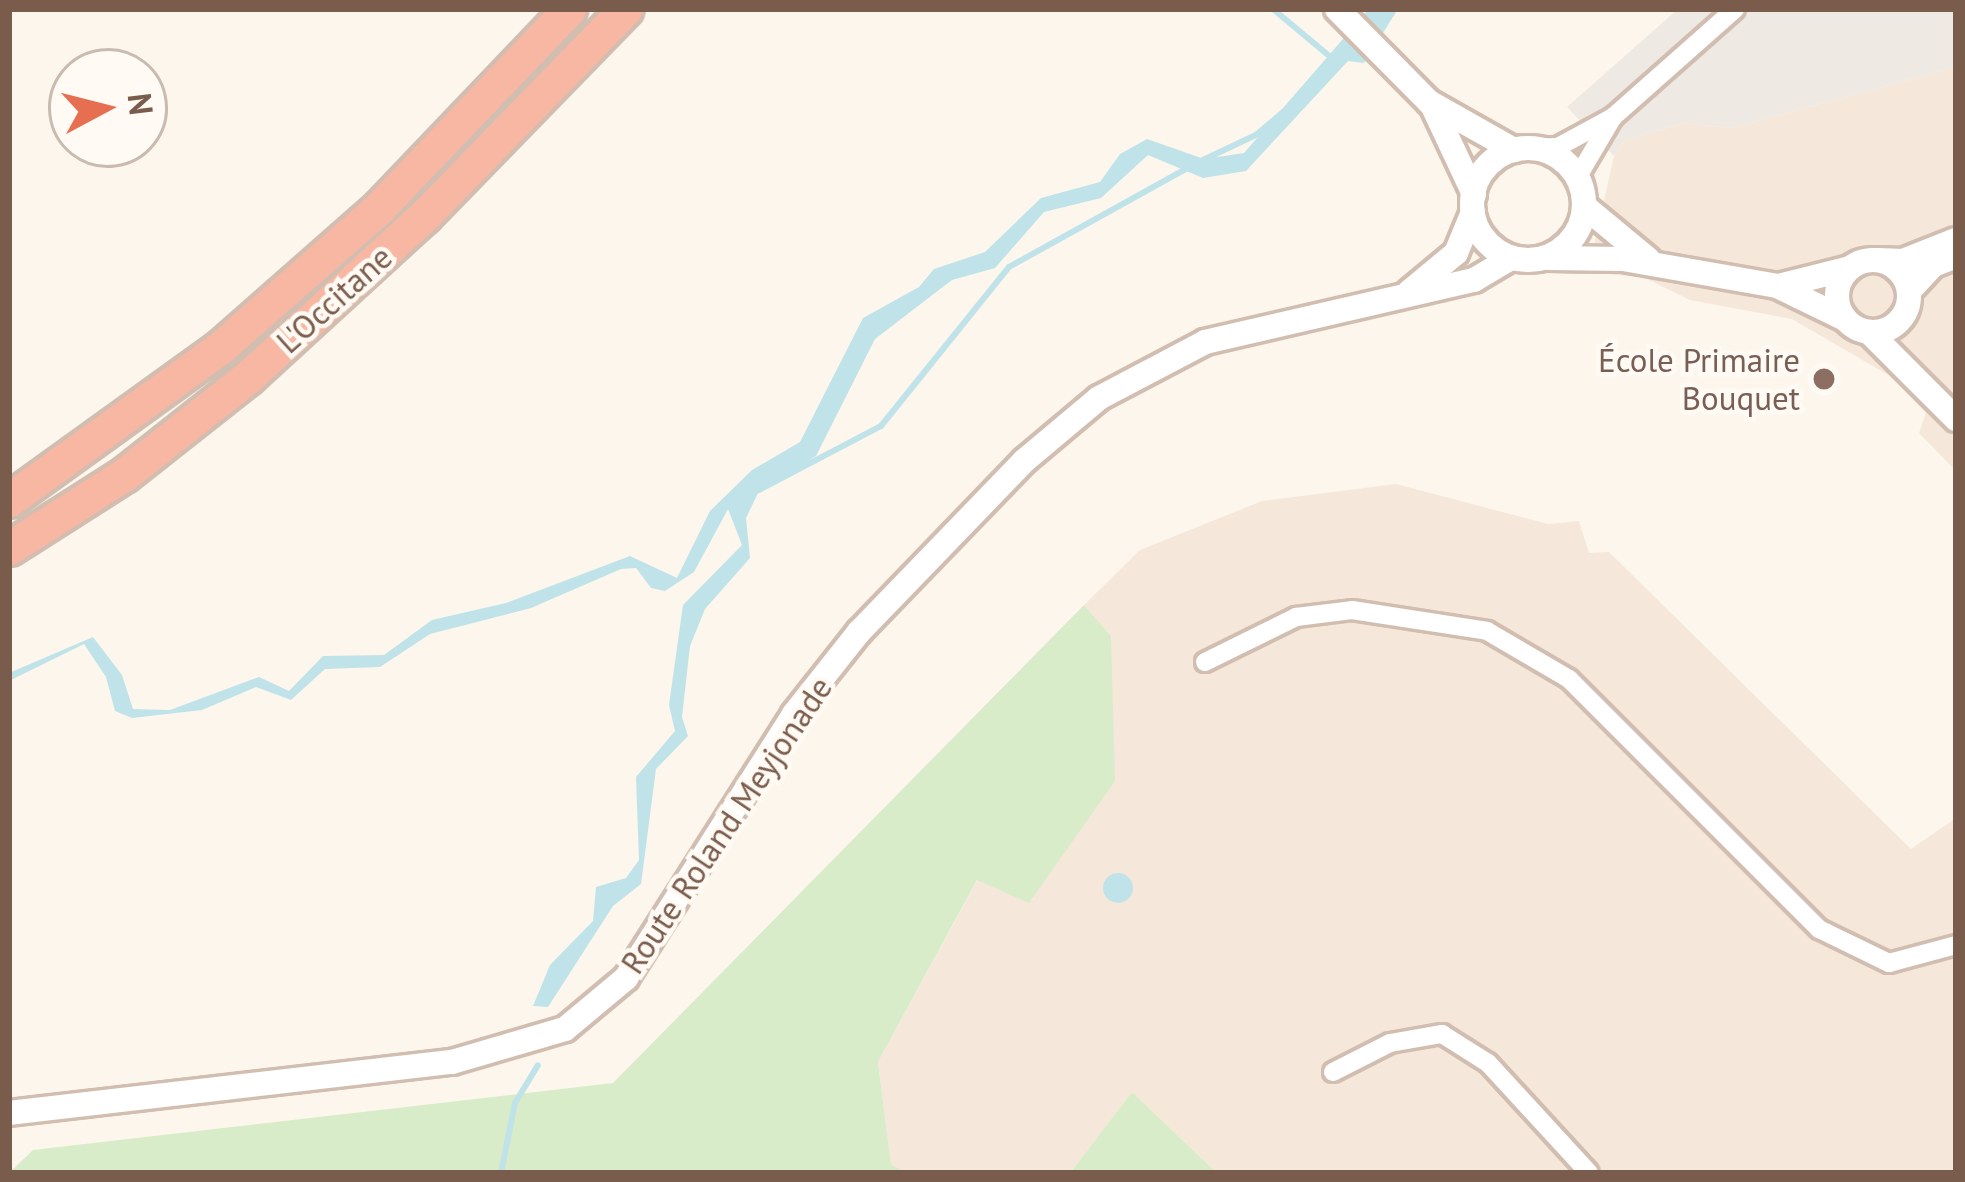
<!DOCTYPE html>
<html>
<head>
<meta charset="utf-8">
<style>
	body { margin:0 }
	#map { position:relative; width:1965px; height:1182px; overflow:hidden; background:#fdf6ec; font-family:"PT Sans",sans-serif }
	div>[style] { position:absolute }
	.residential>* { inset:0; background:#f5e8da }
	.industrial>* { inset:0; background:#efe9e4 }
	.green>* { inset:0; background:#d8ecc9 }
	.water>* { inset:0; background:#bfe3e8 }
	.round { border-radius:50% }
	.stream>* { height:6px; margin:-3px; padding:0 3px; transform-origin:3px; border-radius:3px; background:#bfe3e8 }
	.roads { filter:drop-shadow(3px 0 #d1beb0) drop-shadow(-3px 0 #d1beb0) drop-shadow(0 3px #d1beb0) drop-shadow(0 -3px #d1beb0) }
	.street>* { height:18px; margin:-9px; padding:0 9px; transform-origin:9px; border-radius:9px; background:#fff }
	.secondary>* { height:24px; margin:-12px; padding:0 12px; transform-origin:12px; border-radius:12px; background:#fff }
	.secondary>.ring { margin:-12px; padding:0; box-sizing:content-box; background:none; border:24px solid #fff; border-radius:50% }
	.highway>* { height:33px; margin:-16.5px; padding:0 16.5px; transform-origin:16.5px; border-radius:16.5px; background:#f7b7a3 }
	.dots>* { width:33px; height:33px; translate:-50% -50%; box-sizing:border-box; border:6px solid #fffaf3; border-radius:50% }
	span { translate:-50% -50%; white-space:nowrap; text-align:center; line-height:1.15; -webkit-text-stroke:9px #fffaf3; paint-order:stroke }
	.street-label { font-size:33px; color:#7a5c4d }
	.education-label { font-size:33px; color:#785e54 }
	.right { translate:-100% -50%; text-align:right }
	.frame { position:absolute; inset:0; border:12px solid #7a5c4d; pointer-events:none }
	.north { position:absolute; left:48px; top:48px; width:120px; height:120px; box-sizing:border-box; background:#fffaf3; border:3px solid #cabbb1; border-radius:50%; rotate:83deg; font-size:33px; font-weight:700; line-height:48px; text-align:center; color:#7a5c4d }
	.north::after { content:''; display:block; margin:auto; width:42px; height:54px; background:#e76f51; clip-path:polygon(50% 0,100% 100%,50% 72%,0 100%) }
</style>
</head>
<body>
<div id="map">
	<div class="residential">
		<i style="clip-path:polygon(1956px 67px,1956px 471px,1919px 433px,1926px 413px,1890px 376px,1792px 319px,1690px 300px,1645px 278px,1588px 272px,1614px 156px,1625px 140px,1684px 123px,1731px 128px)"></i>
		<i style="clip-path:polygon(1396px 484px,1548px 524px,1579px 521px,1589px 553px,1609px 552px,1911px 849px,1956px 818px,1956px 1173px,1217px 1173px,1132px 1092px,1070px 1173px,907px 1173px,891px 1164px,878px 1062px,1111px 636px,1084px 605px,1140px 550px,1262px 501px)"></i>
	</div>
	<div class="industrial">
		<i style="clip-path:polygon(1678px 9px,1956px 9px,1956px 67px,1731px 128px,1684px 123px,1625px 140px,1614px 156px,1567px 107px)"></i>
	</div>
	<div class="green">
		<i style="clip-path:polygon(1084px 605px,1111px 636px,1115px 781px,1029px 903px,977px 880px,878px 1062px,891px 1164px,907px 1173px,9px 1173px,33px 1150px,613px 1083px)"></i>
		<i style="clip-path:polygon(1132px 1092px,1217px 1173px,1070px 1173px)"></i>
	</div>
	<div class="water">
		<i style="clip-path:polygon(1369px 9px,1398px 9px,1364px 63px,1348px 61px,1246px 171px,1203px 178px,1148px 155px,1101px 198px,1044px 212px,995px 268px,952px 280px,875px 339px,816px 456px,759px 491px,746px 518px,750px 558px,705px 609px,690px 646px,682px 717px,688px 736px,656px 769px,641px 884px,613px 906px,548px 1007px,533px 1006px,550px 965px,593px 921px,596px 887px,626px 878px,639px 860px,636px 777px,675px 731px,669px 705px,683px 605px,742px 545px,728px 509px,694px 572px,665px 591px,651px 588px,636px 568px,621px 569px,531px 608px,430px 634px,380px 667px,325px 669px,291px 700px,256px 687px,202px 710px,132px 718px,115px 711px,106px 677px,84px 644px,9px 681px,9px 673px,93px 637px,122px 675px,133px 709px,170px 710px,259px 677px,289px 691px,323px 656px,384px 655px,432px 620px,506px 603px,630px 556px,677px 578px,710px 511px,752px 470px,800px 442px,863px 318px,919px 287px,934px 269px,985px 252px,1041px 198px,1100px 182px,1120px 154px,1147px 139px,1204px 159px,1244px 153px)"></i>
		<i class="round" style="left:1103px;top:873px;width:30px;height:30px"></i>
	</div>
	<div class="stream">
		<i style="left:1273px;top:9px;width:80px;rotate:39.9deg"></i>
		<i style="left:1203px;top:160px;width:59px;rotate:-25.3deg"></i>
		<i style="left:1256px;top:135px;width:42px;rotate:-40.2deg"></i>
		<i style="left:759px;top:490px;width:138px;rotate:-27.7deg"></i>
		<i style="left:881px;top:426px;width:204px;rotate:-51.2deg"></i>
		<i style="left:1009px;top:267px;width:208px;rotate:-29deg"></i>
		<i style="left:501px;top:1173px;width:71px;rotate:-78.7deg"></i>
		<i style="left:515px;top:1103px;width:44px;rotate:-58.8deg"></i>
	</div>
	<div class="roads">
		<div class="street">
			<i style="left:1528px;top:148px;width:30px;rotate:-2deg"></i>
			<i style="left:1558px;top:147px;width:63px;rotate:-28.6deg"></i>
			<i style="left:1613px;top:117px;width:163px;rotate:-41.5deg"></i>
			<i style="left:1577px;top:178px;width:71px;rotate:-59.5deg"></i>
			<i style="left:1205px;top:662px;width:102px;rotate:-26.3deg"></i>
			<i style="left:1296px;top:617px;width:56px;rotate:-7.1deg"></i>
			<i style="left:1352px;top:610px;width:137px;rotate:8.8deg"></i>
			<i style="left:1487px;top:631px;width:95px;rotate:30.3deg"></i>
			<i style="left:1569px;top:679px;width:354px;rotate:45deg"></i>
			<i style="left:1819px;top:929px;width:78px;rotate:25.9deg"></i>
			<i style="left:1889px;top:963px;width:69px;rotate:-15deg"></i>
			<i style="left:1333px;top:1072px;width:64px;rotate:-27deg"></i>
			<i style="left:1390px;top:1043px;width:53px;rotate:-9.8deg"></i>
			<i style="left:1442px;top:1034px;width:54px;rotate:32.2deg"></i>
			<i style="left:1488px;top:1063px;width:149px;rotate:47.4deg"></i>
		</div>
		<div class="secondary">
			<i style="left:1337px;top:9px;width:131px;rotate:45.3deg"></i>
			<i style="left:1429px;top:102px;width:98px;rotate:29.5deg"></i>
			<i style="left:1434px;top:109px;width:94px;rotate:64.8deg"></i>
			<i class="ring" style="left:1472px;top:148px;width:88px;height:88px"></i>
			<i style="left:1584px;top:206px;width:83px;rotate:39.6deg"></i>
			<i style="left:1549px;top:258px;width:74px;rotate:0.8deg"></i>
			<i style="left:1623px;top:259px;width:156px;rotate:9.9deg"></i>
			<i style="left:1777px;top:286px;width:76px;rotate:25.9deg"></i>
			<i style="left:1878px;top:260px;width:25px;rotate:2deg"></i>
			<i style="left:1903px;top:261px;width:57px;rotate:-21.6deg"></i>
			<i class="ring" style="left:1837px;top:260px;width:48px;height:48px"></i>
			<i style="left:1779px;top:286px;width:73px;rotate:-14.2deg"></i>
			<i style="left:1909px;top:291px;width:35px;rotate:-47deg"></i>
			<i style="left:1933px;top:265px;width:25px;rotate:-21deg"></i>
			<i style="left:1409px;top:292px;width:61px;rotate:-39.7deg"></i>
			<i style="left:1456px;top:253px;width:44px;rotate:-67.5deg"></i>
			<i style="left:1869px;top:332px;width:123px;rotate:45deg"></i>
			<i style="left:9px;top:1113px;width:446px;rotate:-6.6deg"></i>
			<i style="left:452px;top:1062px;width:118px;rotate:-16.3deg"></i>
			<i style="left:565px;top:1029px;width:80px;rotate:-39.9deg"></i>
			<i style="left:626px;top:978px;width:313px;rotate:-57.5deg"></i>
			<i style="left:794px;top:714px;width:105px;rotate:-51.6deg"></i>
			<i style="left:859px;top:632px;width:238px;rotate:-46deg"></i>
			<i style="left:1024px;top:461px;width:98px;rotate:-40deg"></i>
			<i style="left:1099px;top:398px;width:120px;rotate:-27.8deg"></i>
			<i style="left:1205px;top:342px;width:276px;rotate:-13deg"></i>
			<i style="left:1474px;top:280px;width:43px;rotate:-30.7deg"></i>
		</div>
		<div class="highway">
			<i style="left:9px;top:500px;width:261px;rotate:-35.8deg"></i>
			<i style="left:221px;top:347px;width:210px;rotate:-41.3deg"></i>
			<i style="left:379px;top:208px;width:275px;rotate:-46.3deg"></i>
			<i style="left:9px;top:548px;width:138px;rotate:-32.5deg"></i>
			<i style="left:125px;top:474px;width:157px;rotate:-38.3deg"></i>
			<i style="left:248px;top:377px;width:239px;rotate:-42.5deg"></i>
			<i style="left:424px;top:216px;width:289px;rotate:-45.8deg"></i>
		</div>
	</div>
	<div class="dots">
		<i style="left:1824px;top:379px;background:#8d6e63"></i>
	</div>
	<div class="street-label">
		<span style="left:334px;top:299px;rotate:-42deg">L'Occitane</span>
		<span style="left:726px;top:825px;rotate:-56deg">Route Roland Meyjonade</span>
	</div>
	<div class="education-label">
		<span class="right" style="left:1800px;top:379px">École Primaire<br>Bouquet</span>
	</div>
	<div class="frame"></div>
	<div class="north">N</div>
</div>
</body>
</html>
